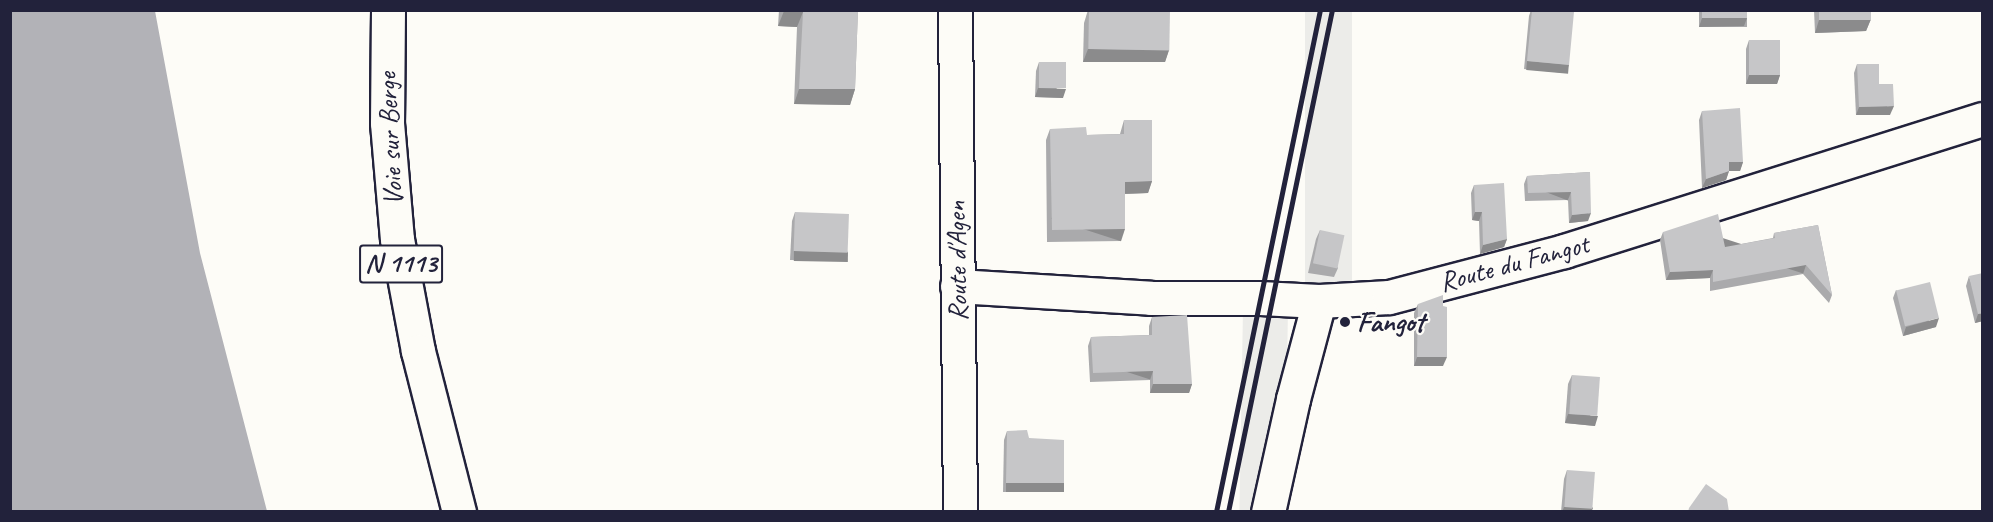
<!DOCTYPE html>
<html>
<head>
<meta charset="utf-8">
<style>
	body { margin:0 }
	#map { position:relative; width:1993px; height:522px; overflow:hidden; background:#fdfcf7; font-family:Caveat,sans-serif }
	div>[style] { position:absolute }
	.built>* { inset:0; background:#ecece9; transform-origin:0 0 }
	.water>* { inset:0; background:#b2b2b7 }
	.roads { filter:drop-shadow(2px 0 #22223b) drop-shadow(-2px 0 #22223b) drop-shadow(0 2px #22223b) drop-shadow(0 -2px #22223b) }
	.minor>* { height:33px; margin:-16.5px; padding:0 16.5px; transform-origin:16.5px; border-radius:16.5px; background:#fdfcf7 }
	.major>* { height:33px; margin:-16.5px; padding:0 16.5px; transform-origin:16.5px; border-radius:16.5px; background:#fdfcf7 }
	.rail>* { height:4.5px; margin:-2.25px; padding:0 2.25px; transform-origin:2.25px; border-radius:2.25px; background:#22223b }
	.wall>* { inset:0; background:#aaaaac; transform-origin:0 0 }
	.shaded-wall>* { inset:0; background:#8b8b8c; transform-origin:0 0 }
	.building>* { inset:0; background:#c6c6c8; transform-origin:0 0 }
	.dots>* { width:16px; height:16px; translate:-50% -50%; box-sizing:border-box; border:3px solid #fdfcf7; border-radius:50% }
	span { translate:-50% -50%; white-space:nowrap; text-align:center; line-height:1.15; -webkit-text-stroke:4.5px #fdfcf7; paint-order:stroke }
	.shield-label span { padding:2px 4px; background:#fdfcf7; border:2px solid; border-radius:4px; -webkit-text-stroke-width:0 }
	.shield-label { font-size:27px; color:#22223b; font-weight:700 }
	.street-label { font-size:28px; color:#22223b }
	.poi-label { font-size:28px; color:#22223b; font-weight:700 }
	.left { translate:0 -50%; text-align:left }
	.frame { position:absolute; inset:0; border:12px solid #22223b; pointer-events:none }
</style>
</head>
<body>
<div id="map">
	<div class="built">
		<i style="left:1305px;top:11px;width:47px;height:277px"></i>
		<i style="left:1243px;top:309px;width:45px;height:207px;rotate:1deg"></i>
	</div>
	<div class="water">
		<i style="clip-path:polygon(10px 11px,155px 11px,200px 253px,267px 511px,11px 511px)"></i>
	</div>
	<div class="roads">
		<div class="minor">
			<i style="left:957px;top:286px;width:194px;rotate:3.5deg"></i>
			<i style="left:1151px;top:298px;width:109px"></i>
			<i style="left:1260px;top:298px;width:59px;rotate:2.9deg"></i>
			<i style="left:1319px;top:301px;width:70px;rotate:-3.3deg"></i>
			<i style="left:1389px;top:297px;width:181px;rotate:-14.7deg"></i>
			<i style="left:1564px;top:251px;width:438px;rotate:-17.5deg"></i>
			<i style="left:1268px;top:512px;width:116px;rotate:-77.5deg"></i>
			<i style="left:1293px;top:399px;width:101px;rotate:-75.1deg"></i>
		</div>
		<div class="major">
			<i style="left:388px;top:10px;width:113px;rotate:90.5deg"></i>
			<i style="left:387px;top:123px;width:116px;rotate:85.1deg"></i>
			<i style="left:397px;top:239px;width:114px;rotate:79.4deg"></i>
			<i style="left:418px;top:351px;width:166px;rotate:75.7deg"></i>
			<i style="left:955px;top:10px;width:502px;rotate:89.43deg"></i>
		</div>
	</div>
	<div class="rail">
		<i style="left:1216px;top:512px;width:513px;rotate:-78.3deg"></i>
		<i style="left:1228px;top:512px;width:513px;rotate:-78.3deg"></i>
	</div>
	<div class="wall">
		<i style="clip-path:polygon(779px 10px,858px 10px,855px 89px,850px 105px,794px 104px,797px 27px,778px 26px)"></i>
		<i style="clip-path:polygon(1088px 10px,1169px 50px,1165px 62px,1083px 62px,1084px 23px)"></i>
		<i style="clip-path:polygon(1531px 10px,1562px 10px,1569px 65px,1565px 73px,1524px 69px,1529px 16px)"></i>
		<i style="left:1699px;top:10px;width:48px;height:17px"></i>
		<i style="clip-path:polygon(1814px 10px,1871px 10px,1871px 19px,1866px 31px,1815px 33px)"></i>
		<i style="clip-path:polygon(1749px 40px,1780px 75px,1777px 84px,1746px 84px,1746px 49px)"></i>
		<i style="clip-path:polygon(1039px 62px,1063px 98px,1035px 97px,1036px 71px)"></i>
		<i style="clip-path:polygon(1857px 64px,1879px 84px,1890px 115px,1856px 115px,1854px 73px)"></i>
		<i style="clip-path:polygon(1702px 111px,1743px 162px,1740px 171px,1729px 171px,1726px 180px,1702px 188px,1699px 120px)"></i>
		<i style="clip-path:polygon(1124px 120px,1152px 181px,1148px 193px,1125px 194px,1121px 241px,1047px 242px,1046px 140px,1050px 129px,1087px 135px,1120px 134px)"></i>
		<i style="clip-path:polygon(1590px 172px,1588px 221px,1569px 223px,1568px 200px,1525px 201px,1524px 184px,1527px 176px)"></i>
		<i style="clip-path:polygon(1474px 185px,1507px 239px,1504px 247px,1480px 254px,1479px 221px,1472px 220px,1471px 193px)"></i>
		<i style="clip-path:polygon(795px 212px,848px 252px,844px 261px,790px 260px,792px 221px)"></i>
		<i style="clip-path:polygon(1818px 225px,1832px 295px,1829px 303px,1803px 274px,1710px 291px,1710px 278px,1666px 280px,1660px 240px,1663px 232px,1725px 247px,1773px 238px,1774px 233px)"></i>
		<i style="clip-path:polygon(1320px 230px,1338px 268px,1334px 277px,1308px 273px,1316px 239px)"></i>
		<i style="clip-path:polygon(1969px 276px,1983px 321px,1975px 323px,1966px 286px)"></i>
		<i style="clip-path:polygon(1896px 290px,1936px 327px,1903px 336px,1893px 298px)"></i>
		<i style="clip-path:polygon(1418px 304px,1443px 366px,1414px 366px,1414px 313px)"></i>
		<i style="clip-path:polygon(1152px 317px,1192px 384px,1189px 393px,1150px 393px,1150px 380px,1090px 382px,1088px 346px,1091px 337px,1149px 335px,1149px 326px)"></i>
		<i style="clip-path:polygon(1572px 375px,1595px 426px,1565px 423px,1568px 384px)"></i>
		<i style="clip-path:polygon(1007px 431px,1029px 438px,1061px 492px,1003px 492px,1004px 440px)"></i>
		<i style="clip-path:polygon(1567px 470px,1593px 508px,1591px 512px,1561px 512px,1564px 479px)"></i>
	</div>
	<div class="shaded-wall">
		<i style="clip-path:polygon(784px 11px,803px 12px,797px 27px,778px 26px)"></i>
		<i style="clip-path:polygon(1702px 18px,1747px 18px,1744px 26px,1699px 27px)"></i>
		<i style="clip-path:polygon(1871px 19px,1866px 31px,1815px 33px,1819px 20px)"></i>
		<i style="clip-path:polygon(1088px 49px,1169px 50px,1165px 62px,1083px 62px)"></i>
		<i style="left:1527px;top:61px;width:42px;height:9px;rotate:5deg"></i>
		<i style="clip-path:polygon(1749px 75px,1780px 75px,1777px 84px,1746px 84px)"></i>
		<i style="clip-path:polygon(1038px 88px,1066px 89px,1063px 98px,1035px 97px)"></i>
		<i style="clip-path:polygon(799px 89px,855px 89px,850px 105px,794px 104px)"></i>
		<i style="clip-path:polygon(1894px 106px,1890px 115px,1856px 115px,1859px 107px)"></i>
		<i style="clip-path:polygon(1729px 162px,1743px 162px,1740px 171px,1726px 171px)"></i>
		<i style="clip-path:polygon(1729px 171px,1726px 180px,1702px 188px,1706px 179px)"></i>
		<i style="clip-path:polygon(1152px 181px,1148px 193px,1121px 194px,1125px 182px)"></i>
		<i style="left:1571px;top:192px;width:9px;height:43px;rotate:111deg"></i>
		<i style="clip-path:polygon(1475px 212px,1482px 212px,1479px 221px,1472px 220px)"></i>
		<i style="clip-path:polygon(1591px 213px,1588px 221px,1569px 223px,1572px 215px)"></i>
		<i style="left:1125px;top:229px;width:13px;height:73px;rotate:108deg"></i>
		<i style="clip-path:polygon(1507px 239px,1504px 247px,1480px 254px,1483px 245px)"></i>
		<i style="left:794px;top:251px;width:54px;height:10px;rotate:1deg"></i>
		<i style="left:1806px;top:265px;width:9px;height:95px;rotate:108deg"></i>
		<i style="clip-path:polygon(1713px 270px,1710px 278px,1666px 280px,1670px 272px)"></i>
		<i style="clip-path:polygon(1983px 313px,1983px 321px,1975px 323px,1978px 314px)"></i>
		<i style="clip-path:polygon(1939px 318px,1936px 327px,1903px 336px,1906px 327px)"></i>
		<i style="clip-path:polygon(1417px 357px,1447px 357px,1443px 366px,1414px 366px)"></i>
		<i style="left:1153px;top:371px;width:9px;height:60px;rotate:108deg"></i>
		<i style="clip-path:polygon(1153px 384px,1192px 384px,1189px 393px,1150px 393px)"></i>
		<i style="clip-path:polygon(1568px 414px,1598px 416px,1595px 426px,1565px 423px)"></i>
		<i style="left:1006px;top:483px;width:58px;height:9px"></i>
		<i style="clip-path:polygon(1564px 507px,1593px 508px,1591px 512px,1562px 512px)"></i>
	</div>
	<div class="building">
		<i style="clip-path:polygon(858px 10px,855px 89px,799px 89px,803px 12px,784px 10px)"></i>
		<i style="left:1089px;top:10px;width:81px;height:39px;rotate:1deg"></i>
		<i style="clip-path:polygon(1532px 10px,1562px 10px,1574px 12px,1569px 65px,1527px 61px)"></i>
		<i style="left:1702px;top:10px;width:45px;height:8px"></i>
		<i style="left:1819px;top:10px;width:52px;height:10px"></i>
		<i style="left:1749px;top:40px;width:31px;height:35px"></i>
		<i style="left:1039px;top:62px;width:27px;height:26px"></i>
		<i style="clip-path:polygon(1857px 64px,1879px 64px,1879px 84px,1893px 84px,1894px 106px,1859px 107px)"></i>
		<i style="clip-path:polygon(1740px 108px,1743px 162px,1729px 162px,1729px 171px,1706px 179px,1702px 111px)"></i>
		<i style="clip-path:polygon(1124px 120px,1152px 120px,1152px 181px,1125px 182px,1125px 229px,1052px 230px,1050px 129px,1086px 127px,1087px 135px,1124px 134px)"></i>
		<i style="clip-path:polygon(1590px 172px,1591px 213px,1572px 215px,1571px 192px,1528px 193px,1527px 176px)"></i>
		<i style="clip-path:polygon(1504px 183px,1507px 239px,1483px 245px,1482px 212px,1475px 212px,1474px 185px)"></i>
		<i style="left:795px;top:212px;width:54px;height:39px;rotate:2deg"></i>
		<i style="clip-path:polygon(1718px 214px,1725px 247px,1775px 238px,1774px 233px,1818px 225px,1832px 295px,1806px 265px,1713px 282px,1713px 270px,1670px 272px,1663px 232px)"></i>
		<i style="left:1320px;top:230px;width:25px;height:34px;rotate:12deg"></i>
		<i style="clip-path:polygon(1983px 273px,1983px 313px,1978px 314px,1969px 276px)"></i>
		<i style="left:1930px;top:282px;width:37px;height:35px;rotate:76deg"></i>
		<i style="clip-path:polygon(1443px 295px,1443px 306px,1447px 307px,1447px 357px,1417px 357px,1418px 304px)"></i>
		<i style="clip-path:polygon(1187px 315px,1192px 384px,1153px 384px,1153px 371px,1093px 373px,1091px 337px,1152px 335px,1152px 317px)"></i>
		<i style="left:1572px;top:375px;width:28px;height:39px;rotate:4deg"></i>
		<i style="clip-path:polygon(1027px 430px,1029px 438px,1064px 440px,1064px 483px,1006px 483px,1007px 431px)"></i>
		<i style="left:1567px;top:470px;width:28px;height:37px;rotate:4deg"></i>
		<i style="clip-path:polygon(1706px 484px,1727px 499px,1729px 512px,1688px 512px,1689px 508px)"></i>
	</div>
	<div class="dots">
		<i style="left:1345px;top:322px;background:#22223b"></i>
	</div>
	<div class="shield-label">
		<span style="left:401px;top:264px">N 1113</span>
	</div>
	<div class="street-label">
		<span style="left:390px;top:139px;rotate:-93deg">Voie sur Berge</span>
		<span style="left:957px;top:261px;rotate:-91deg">Route d'Agen</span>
		<span style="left:1514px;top:263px;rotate:-15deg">Route du Fangot</span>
	</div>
	<div class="poi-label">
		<span class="left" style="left:1357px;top:322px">Fangot</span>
	</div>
	<div class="frame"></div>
</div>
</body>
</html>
